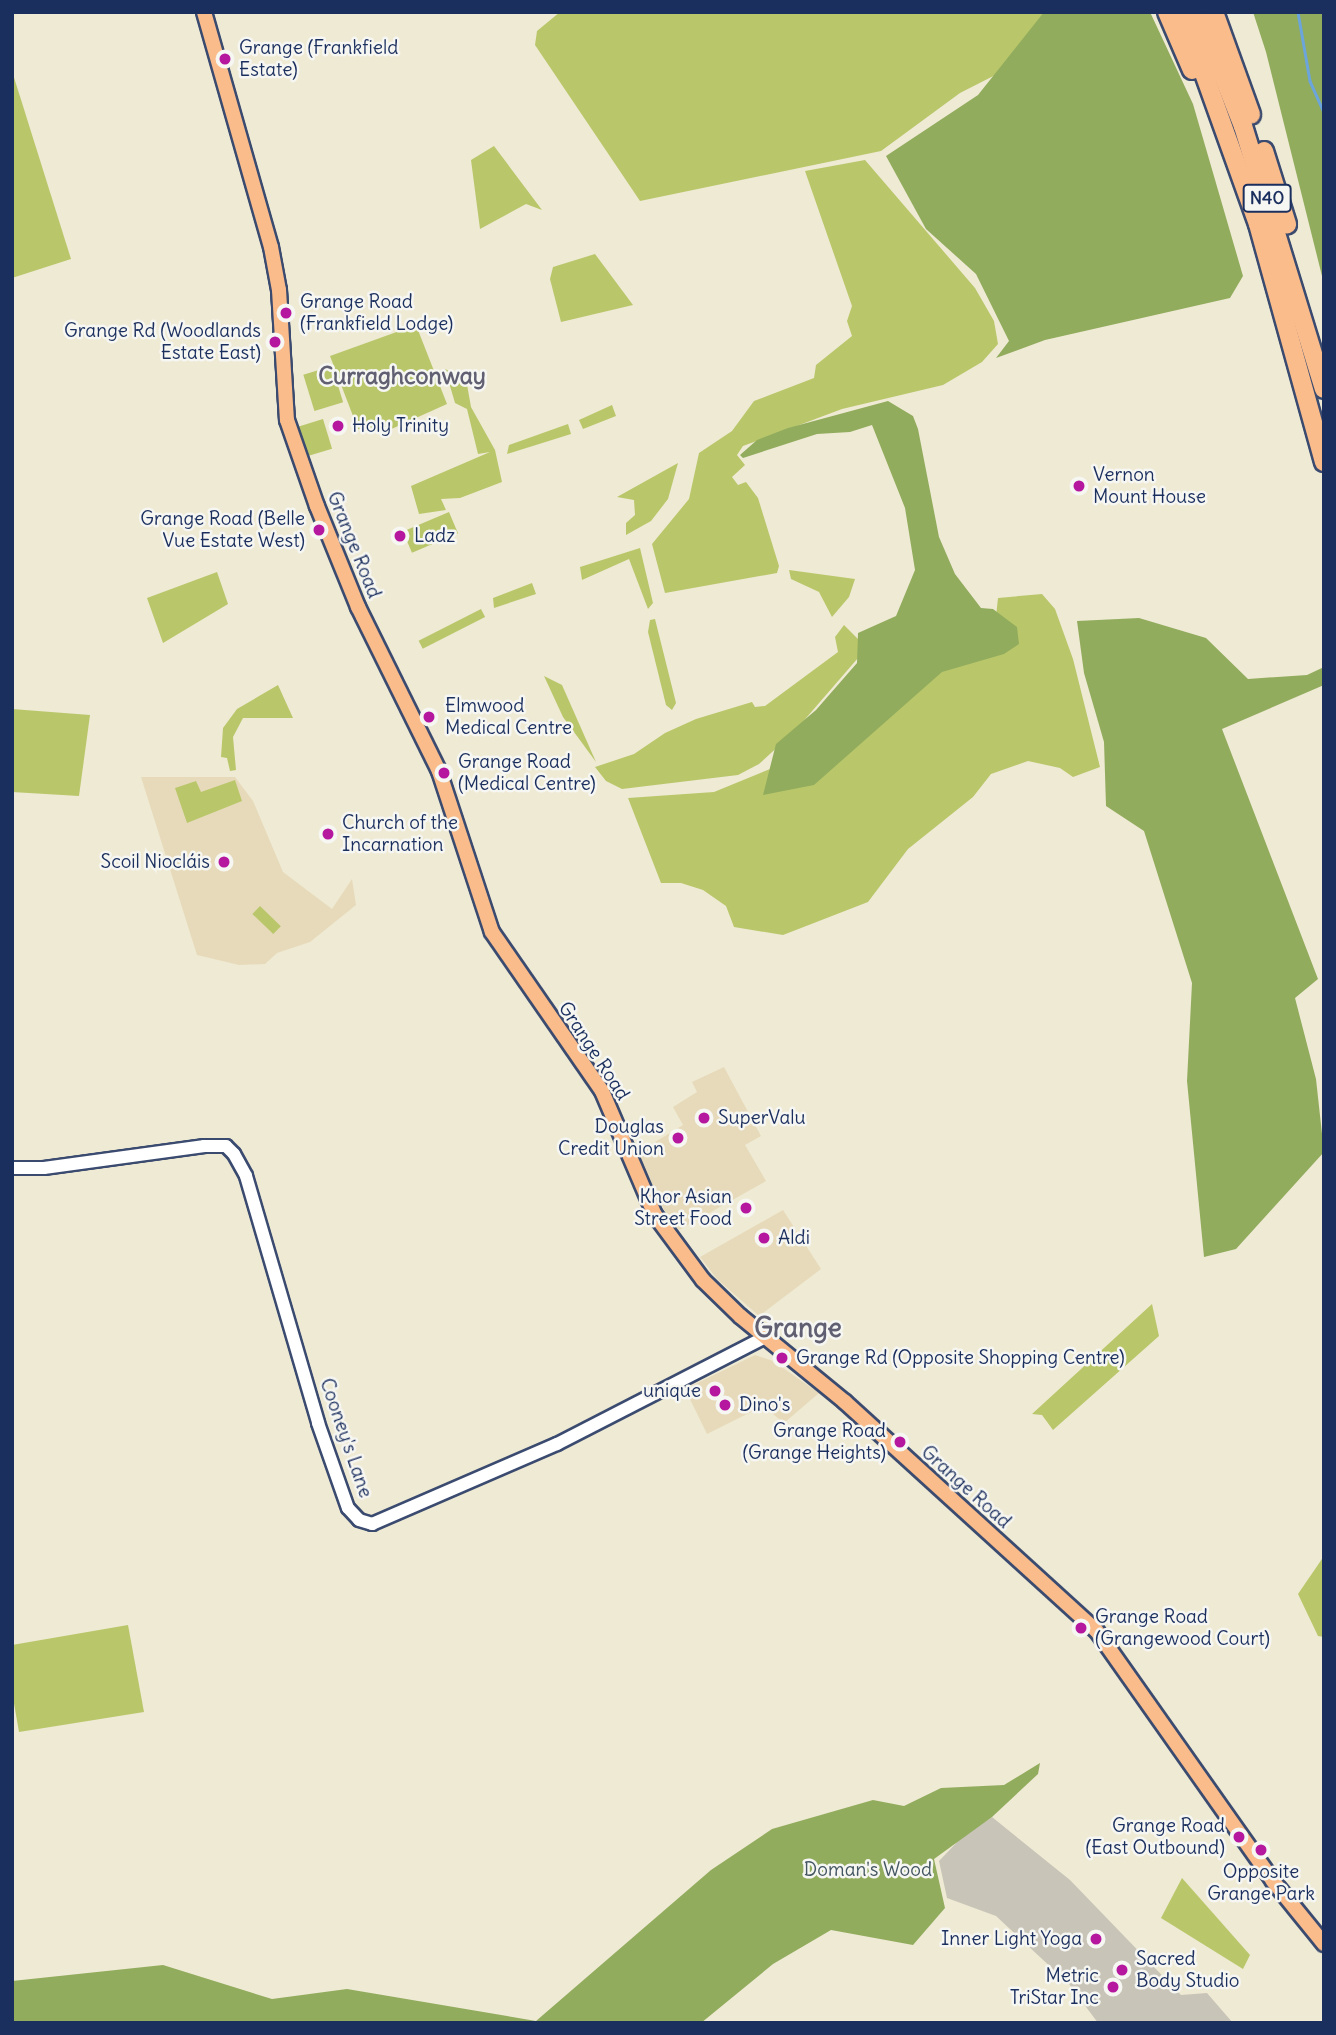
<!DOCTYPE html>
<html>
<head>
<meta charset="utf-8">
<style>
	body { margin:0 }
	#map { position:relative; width:1336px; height:2035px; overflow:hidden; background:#efead4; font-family:Delius,sans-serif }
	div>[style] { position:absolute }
	.built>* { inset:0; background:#e7daba }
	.industrial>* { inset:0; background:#c8c4b8 }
	.green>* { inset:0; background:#b9c76a; transform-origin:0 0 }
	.forest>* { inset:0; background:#92ac5e }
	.stream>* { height:2.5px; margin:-1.25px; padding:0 1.25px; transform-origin:1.25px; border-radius:1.25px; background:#6ba5db }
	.roads { filter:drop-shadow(2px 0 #3b4b70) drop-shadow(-2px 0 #3b4b70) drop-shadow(0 2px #3b4b70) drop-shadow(0 -2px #3b4b70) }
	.minor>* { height:12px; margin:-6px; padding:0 6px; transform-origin:6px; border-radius:6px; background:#fff }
	.major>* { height:14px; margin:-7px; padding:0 7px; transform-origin:7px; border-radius:7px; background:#fabc8b }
	.highway>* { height:18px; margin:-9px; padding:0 9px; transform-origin:9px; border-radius:9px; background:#fabc8b }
	.dots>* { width:19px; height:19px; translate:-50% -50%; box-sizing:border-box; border:4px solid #f6f6f2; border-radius:50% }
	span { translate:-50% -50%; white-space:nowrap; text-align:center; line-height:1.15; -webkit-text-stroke:5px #f6f6f2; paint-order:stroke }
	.shield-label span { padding:2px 5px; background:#f6f6f2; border:2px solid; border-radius:5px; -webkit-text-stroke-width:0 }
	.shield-label { font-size:18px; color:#1b2f5e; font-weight:700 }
	.poi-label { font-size:19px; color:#1b2f5e }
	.left { translate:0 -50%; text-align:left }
	.right { translate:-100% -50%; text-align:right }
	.street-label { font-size:19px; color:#1b2f5e }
	.park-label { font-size:19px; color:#425561 }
	.quarter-label { font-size:23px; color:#616073; font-weight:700 }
	.district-label { font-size:26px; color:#616073; font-weight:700 }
	.frame { position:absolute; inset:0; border:14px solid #1b2f5e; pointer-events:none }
</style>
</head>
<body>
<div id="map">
	<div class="built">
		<i style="clip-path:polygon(141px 777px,235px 777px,253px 801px,283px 872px,332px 909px,352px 879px,356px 905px,310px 942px,277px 953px,265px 964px,239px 965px,197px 955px)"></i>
		<i style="clip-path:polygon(724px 1067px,761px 1136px,745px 1145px,766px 1181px,679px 1230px,668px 1218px,637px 1153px,683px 1125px,673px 1107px,697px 1092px,692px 1082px)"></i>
		<i style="clip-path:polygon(783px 1210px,821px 1269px,759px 1316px,717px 1279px,700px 1257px)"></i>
		<i style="clip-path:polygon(755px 1355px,773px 1361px,819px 1393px,784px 1423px,763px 1406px,707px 1434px,685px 1389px)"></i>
	</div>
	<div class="industrial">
		<i style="clip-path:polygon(992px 1817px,1070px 1880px,1181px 1995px,1207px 1993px,1233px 2023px,1098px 2023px,1069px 1984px,996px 1916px,947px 1898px,939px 1861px,963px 1836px)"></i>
	</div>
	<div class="green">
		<i style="clip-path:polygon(560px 12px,1046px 12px,1013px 66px,960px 93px,881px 151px,640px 201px,535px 45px,537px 31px)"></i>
		<i style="clip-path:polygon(12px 71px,71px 259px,12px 278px)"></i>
		<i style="clip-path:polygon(494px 146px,542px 210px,526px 204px,480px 229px,471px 160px)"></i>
		<i style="clip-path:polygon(865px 160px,975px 288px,994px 321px,998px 344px,982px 362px,943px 385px,842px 409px,743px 446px,737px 455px,745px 465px,732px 477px,738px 485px,746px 482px,758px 498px,779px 566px,777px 573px,665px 593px,652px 544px,689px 499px,699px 453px,732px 431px,754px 401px,814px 378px,816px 365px,852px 336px,847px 321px,852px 306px,805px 171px)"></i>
		<i style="clip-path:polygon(595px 254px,633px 305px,561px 322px,550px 279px,553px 267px)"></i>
		<i style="clip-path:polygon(416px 325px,447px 404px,387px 431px,358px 429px,330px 356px)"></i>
		<i style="left:332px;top:366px;width:38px;height:30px;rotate:73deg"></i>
		<i style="clip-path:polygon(445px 369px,466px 379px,471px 407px,495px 450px,502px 482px,460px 498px,441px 499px,446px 510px,419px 514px,411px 486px,490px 452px,478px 454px,467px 409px,455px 403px)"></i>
		<i style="clip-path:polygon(612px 405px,616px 416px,583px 429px,579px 420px)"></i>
		<i style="left:323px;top:419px;width:31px;height:27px;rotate:73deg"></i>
		<i style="clip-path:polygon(568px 424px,571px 434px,507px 454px,509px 445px)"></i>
		<i style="clip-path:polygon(678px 463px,668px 499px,651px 521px,626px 535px,626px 523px,635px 515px,634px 500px,617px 497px)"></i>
		<i style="left:449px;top:512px;width:23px;height:50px;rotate:67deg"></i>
		<i style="clip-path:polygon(640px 548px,653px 603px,648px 609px,629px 559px,582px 580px,580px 567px)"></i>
		<i style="clip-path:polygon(789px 570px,855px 579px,849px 597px,832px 617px,819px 592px,791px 579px)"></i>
		<i style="clip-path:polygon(217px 572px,228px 604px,163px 643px,147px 598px)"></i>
		<i style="clip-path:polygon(532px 583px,536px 594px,494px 608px,493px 598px)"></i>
		<i style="clip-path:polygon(1042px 594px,1055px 609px,1073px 659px,1100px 767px,1073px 777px,1060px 768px,1028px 761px,991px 774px,973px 797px,908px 849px,868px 902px,783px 935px,734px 927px,726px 906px,703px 890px,681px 883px,661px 883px,628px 798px,714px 792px,775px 767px,995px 626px,998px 598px)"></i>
		<i style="left:481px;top:609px;width:9px;height:70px;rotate:63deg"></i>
		<i style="clip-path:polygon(655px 619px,676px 703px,672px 710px,666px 705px,648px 632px,650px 620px)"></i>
		<i style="clip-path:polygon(844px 625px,859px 640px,858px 658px,794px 732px,759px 764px,738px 775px,622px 789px,606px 781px,595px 767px,634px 754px,665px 733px,696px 719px,752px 702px,755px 707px,765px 706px,838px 652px,835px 637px)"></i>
		<i style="clip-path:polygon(544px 676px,562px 685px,596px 762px,563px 717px)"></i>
		<i style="clip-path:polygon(278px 685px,293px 718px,243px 718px,233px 737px,236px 770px,230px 771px,227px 758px,221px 757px,223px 728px,237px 709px)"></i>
		<i style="clip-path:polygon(12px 709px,90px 715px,79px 796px,12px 792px)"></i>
		<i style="clip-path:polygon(235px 780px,242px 801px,187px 823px,175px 788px,196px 781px,201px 792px)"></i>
		<i style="left:260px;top:906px;width:29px;height:11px;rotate:44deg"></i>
		<i style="clip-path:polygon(1152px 1304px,1159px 1336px,1053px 1430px,1042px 1415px,1032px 1414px)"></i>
		<i style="clip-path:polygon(1324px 1556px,1324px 1637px,1318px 1636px,1298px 1594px)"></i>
		<i style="clip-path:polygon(128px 1625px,144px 1712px,19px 1732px,12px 1692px,12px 1645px)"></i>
		<i style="clip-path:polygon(1182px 1878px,1250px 1955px,1243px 1969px,1161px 1918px)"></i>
	</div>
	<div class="forest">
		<i style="clip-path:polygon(1044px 12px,1150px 12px,1193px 104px,1243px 276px,1230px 298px,1045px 340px,996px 358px,1009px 341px,976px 274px,926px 229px,886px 156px,978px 95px)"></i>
		<i style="clip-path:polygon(1253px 12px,1324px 12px,1324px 284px,1266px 52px)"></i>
		<i style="clip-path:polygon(888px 401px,913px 416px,918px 429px,939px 537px,955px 574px,981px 608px,993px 609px,1017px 627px,1019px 644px,1004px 654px,942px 672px,814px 785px,763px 795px,776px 744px,816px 710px,857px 663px,858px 633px,896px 616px,915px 570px,905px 508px,872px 425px,850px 432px,817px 434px,743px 458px,740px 455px,757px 440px,788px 428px)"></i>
		<i style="clip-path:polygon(1139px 618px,1206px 638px,1248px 679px,1307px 675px,1324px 667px,1324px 685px,1222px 729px,1318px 979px,1295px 998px,1316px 1079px,1324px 1152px,1236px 1249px,1204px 1257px,1187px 1081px,1192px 983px,1144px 831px,1106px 806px,1104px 742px,1084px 673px,1077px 621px)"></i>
		<i style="clip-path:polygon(1040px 1763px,1038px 1774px,992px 1817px,934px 1859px,945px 1908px,913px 1945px,831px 1930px,773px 1964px,701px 2023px,12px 2023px,12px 1981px,163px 1965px,272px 1999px,347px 1989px,536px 2021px,711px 1870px,772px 1829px,873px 1800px,904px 1806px,941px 1788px,1004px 1785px)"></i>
	</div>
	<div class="stream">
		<i style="left:1298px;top:12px;width:70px;rotate:80.1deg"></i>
		<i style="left:1310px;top:81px;width:34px;rotate:66deg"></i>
	</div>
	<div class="roads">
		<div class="minor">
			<i style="left:12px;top:1168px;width:32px"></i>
			<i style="left:44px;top:1168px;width:162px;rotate:-7.8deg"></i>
			<i style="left:204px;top:1146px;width:22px"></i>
			<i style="left:226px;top:1146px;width:11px;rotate:45deg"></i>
			<i style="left:234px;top:1154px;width:25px;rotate:61deg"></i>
			<i style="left:246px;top:1176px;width:257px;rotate:73.7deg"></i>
			<i style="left:318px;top:1423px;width:90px;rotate:70.6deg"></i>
			<i style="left:348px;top:1508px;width:16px;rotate:47deg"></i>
			<i style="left:359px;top:1520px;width:14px;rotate:17deg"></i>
			<i style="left:372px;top:1524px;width:202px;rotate:-23.4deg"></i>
			<i style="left:557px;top:1444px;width:234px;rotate:-27.2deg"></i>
		</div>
		<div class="major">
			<i style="left:204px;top:12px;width:244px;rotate:74.1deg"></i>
			<i style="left:271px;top:247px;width:44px;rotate:79.5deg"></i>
			<i style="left:279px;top:290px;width:130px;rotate:86.5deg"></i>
			<i style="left:287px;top:420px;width:91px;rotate:70.8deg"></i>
			<i style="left:317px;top:506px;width:109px;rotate:67.9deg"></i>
			<i style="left:358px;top:607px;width:183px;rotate:63.7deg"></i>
			<i style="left:439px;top:771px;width:169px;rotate:71.8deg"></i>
			<i style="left:492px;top:932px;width:193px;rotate:55.3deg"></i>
			<i style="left:602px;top:1091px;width:135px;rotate:66.9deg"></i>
			<i style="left:655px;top:1215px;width:81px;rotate:53.6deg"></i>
			<i style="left:703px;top:1280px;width:52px;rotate:44.2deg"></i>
			<i style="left:740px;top:1316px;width:136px;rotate:39.3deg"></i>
			<i style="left:845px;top:1402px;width:339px;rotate:42.3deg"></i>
			<i style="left:1096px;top:1630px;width:307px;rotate:54.8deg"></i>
			<i style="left:1273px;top:1881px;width:81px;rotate:51deg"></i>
		</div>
		<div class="highway">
			<i style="left:1167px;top:12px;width:63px;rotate:66.7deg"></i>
			<i style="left:1182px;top:12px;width:225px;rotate:70.3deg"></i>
			<i style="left:1258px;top:224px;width:247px;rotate:74.5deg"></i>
			<i style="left:1198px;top:12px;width:123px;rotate:68.5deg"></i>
			<i style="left:1243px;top:126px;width:275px;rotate:72.9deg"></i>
			<i style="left:1214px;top:12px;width:109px;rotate:70.1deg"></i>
			<i style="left:1264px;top:151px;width:77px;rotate:72.5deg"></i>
		</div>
	</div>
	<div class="dots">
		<i style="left:225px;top:59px;background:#b5179e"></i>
		<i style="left:286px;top:313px;background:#b5179e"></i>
		<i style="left:275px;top:342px;background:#b5179e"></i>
		<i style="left:338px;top:426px;background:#b5179e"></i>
		<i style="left:1079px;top:486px;background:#b5179e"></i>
		<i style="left:319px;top:530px;background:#b5179e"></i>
		<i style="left:400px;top:536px;background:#b5179e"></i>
		<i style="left:429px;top:717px;background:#b5179e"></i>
		<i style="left:444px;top:773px;background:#b5179e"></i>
		<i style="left:328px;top:834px;background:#b5179e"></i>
		<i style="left:224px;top:862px;background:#b5179e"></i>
		<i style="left:704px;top:1118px;background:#b5179e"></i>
		<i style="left:678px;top:1138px;background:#b5179e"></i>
		<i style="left:746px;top:1208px;background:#b5179e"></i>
		<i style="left:764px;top:1238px;background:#b5179e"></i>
		<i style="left:782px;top:1358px;background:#b5179e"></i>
		<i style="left:715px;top:1391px;background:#b5179e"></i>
		<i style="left:725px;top:1405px;background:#b5179e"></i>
		<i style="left:900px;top:1442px;background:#b5179e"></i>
		<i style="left:1081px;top:1628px;background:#b5179e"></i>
		<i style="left:1239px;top:1837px;background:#b5179e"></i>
		<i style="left:1261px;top:1850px;background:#b5179e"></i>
		<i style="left:1096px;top:1939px;background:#b5179e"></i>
		<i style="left:1122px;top:1970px;background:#b5179e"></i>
		<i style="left:1113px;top:1987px;background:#b5179e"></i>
	</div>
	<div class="shield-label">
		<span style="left:1267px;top:198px">N40</span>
	</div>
	<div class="poi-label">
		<span class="left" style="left:239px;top:59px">Grange (Frankfield<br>Estate)</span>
		<span class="left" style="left:300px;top:313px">Grange Road<br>(Frankfield Lodge)</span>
		<span class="right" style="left:261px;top:342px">Grange Rd (Woodlands<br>Estate East)</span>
		<span class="left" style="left:352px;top:426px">Holy Trinity</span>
		<span class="left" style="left:1093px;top:486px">Vernon<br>Mount House</span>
		<span class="right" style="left:305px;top:530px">Grange Road (Belle<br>Vue Estate West)</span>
		<span class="left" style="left:414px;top:536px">Ladz</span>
		<span class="left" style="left:445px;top:717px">Elmwood<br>Medical Centre</span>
		<span class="left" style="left:458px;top:773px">Grange Road<br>(Medical Centre)</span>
		<span class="left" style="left:342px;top:834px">Church of the<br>Incarnation</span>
		<span class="right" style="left:210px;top:862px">Scoil Niocláis</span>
		<span class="left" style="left:718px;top:1118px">SuperValu</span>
		<span class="right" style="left:664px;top:1138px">Douglas<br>Credit Union</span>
		<span class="right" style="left:732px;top:1208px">Khor Asian<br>Street Food</span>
		<span class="left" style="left:778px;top:1238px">Aldi</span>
		<span class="left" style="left:796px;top:1358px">Grange Rd (Opposite Shopping Centre)</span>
		<span class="right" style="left:701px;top:1391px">unique</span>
		<span class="left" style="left:739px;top:1405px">Dino's</span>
		<span class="right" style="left:886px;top:1442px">Grange Road<br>(Grange Heights)</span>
		<span class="left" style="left:1095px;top:1628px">Grange Road<br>(Grangewood Court)</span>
		<span class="right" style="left:1225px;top:1837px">Grange Road<br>(East Outbound)</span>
		<span style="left:1261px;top:1883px">Opposite<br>Grange Park</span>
		<span class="right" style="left:1082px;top:1939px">Inner Light Yoga</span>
		<span class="left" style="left:1136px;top:1970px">Sacred<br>Body Studio</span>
		<span class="right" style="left:1099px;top:1987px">Metric<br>TriStar Inc</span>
	</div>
	<div class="street-label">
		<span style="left:354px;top:545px;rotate:68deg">Grange Road</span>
		<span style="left:594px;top:1051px;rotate:57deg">Grange Road</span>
		<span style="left:346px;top:1438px;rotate:71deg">Cooney's Lane</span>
		<span style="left:966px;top:1487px;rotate:42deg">Grange Road</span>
	</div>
	<div class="park-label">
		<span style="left:868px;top:1870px">Doman's Wood</span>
	</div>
	<div class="quarter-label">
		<span style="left:402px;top:376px">Curraghconway</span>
	</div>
	<div class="district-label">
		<span style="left:798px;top:1328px">Grange</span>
	</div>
	<div class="frame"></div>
</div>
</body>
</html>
